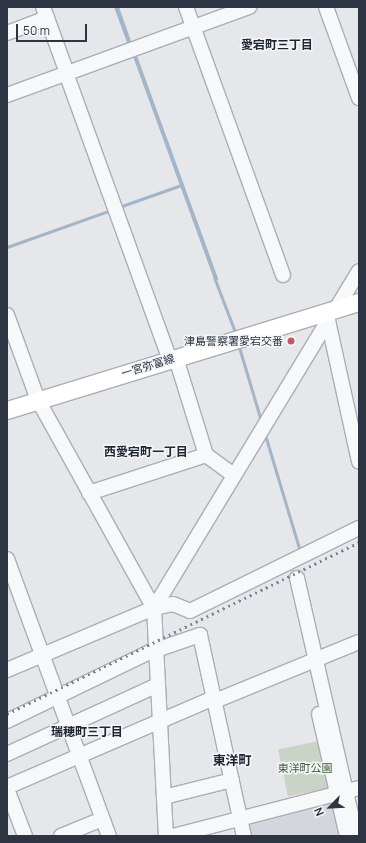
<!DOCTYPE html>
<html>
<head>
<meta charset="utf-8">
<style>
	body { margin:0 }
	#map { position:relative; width:366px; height:843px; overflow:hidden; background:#e5e7eb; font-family:Manrope,"Noto Sans JP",sans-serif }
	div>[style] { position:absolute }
	.built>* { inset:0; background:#d3d6dd }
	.green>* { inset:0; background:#cad4c6; transform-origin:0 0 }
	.water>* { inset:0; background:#a3b5c8; transform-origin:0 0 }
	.stream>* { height:3px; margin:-1.5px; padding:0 1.5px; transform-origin:1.5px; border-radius:1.5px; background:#a3b5c8 }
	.roads { filter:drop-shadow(1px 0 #aaaeb5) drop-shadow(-1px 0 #aaaeb5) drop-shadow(0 1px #aaaeb5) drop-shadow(0 -1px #aaaeb5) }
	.minor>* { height:14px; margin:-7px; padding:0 7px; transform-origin:7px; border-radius:7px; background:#f7f8fa }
	.major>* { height:17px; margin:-8.5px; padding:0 8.5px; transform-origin:8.5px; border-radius:8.5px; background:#fff }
	.rail>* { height:3px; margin-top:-1.5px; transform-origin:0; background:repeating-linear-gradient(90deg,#7f8793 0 2px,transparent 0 6px) }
	.dots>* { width:11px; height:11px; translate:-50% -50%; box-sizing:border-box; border:2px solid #f4f6f8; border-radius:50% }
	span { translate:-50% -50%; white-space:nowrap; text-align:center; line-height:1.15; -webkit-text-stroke:3px #f4f6f8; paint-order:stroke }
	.poi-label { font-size:11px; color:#2d3542 }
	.right { translate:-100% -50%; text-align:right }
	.street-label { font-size:11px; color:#2d3542 }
	.park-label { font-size:11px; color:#425d3c }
	.neighbourhood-label { font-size:12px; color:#1f2633; font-weight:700 }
	.quarter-label { font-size:13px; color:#1f2633; font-weight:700 }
	.frame { position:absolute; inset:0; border:8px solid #2d3542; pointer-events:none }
	.north { position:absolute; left:310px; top:787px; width:40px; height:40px; -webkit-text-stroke:3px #f4f6f8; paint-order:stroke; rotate:246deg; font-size:11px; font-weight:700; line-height:16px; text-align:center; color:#2d3542 }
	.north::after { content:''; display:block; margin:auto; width:14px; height:18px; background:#2d3542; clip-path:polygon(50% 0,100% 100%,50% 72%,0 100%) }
	.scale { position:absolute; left:16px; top:24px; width:71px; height:18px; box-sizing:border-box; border:2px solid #2d3542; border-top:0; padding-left:5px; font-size:12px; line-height:14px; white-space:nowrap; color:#2d3542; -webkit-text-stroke:3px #f4f6f8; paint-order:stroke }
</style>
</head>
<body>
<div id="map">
	<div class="built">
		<i style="clip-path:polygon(336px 798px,344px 836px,249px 836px,247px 824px)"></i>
	</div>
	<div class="green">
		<i style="left:323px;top:740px;width:48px;height:46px;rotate:78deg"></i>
	</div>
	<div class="water">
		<i style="clip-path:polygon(114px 7px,119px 7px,132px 44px,128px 45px)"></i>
		<i style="left:136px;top:53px;width:241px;height:4px;rotate:70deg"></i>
	</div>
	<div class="stream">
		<i style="left:119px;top:207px;width:66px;rotate:-19.5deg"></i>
		<i style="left:7px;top:247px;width:110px;rotate:-19.6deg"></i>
		<i style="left:214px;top:277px;width:59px;rotate:69.1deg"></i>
		<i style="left:239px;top:347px;width:77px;rotate:73.4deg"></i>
		<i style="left:266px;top:438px;width:115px;rotate:73.3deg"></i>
	</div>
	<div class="roads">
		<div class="minor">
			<i style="left:43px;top:7px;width:70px;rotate:70deg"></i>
			<i style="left:186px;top:7px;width:285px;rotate:70.1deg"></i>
			<i style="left:326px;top:7px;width:97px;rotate:70.1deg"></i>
			<i style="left:7px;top:33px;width:43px;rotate:-20.6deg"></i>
			<i style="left:66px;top:73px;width:305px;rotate:70.1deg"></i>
			<i style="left:7px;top:95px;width:258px;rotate:-20deg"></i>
			<i style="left:336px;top:309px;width:44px;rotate:-58.8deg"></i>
			<i style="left:7px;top:315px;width:90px;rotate:70deg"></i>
			<i style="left:38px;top:400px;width:238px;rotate:60.9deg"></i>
			<i style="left:154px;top:608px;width:228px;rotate:87deg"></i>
			<i style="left:327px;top:316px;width:149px;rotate:77.6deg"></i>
			<i style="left:206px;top:455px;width:34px;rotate:36deg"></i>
			<i style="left:89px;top:493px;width:123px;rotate:-18deg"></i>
			<i style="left:206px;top:455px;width:102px;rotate:-107.2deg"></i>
			<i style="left:7px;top:559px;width:295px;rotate:69.8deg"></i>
			<i style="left:297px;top:578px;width:265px;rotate:77.1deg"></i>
			<i style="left:154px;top:608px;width:336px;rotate:-58.8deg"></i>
			<i style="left:7px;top:670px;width:160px;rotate:-22.9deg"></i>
			<i style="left:154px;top:608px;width:19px;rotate:-12deg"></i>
			<i style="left:173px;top:604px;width:18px;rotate:22deg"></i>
			<i style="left:190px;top:611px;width:188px;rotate:-26.2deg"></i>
			<i style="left:215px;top:701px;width:156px;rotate:-22.3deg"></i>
			<i style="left:319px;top:714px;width:125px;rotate:77.1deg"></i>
			<i style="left:7px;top:721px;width:159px;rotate:-25.8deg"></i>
			<i style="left:150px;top:652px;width:53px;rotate:-18.8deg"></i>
			<i style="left:200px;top:635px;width:206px;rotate:77.7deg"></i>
			<i style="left:7px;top:754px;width:166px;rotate:-24.6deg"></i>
			<i style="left:7px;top:787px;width:225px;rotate:-23.3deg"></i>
			<i style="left:7px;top:789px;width:50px;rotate:69deg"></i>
			<i style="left:164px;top:797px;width:70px;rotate:-14deg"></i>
			<i style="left:61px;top:836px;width:44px;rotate:-22.5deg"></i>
			<i style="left:173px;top:836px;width:192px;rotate:-14.5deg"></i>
		</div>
		<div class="major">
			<i style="left:7px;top:410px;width:368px;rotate:-17.1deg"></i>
		</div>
	</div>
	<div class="rail">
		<i style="left:7px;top:714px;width:392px;rotate:-26deg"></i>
	</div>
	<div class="dots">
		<i style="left:291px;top:341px;background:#c45667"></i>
	</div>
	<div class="poi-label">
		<span class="right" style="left:283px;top:341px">津島警察署愛宕交番</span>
	</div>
	<div class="street-label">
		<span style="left:148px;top:366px;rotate:-17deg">一宮弥富線</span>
	</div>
	<div class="park-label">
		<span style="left:305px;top:768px">東洋町公園</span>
	</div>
	<div class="neighbourhood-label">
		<span style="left:277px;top:45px">愛宕町三丁目</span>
		<span style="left:146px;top:452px">西愛宕町一丁目</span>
		<span style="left:87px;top:732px">瑞穂町三丁目</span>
	</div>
	<div class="quarter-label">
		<span style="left:232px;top:760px">東洋町</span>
	</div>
	<div class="frame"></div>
	<div class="north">N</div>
	<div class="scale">50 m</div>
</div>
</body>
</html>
